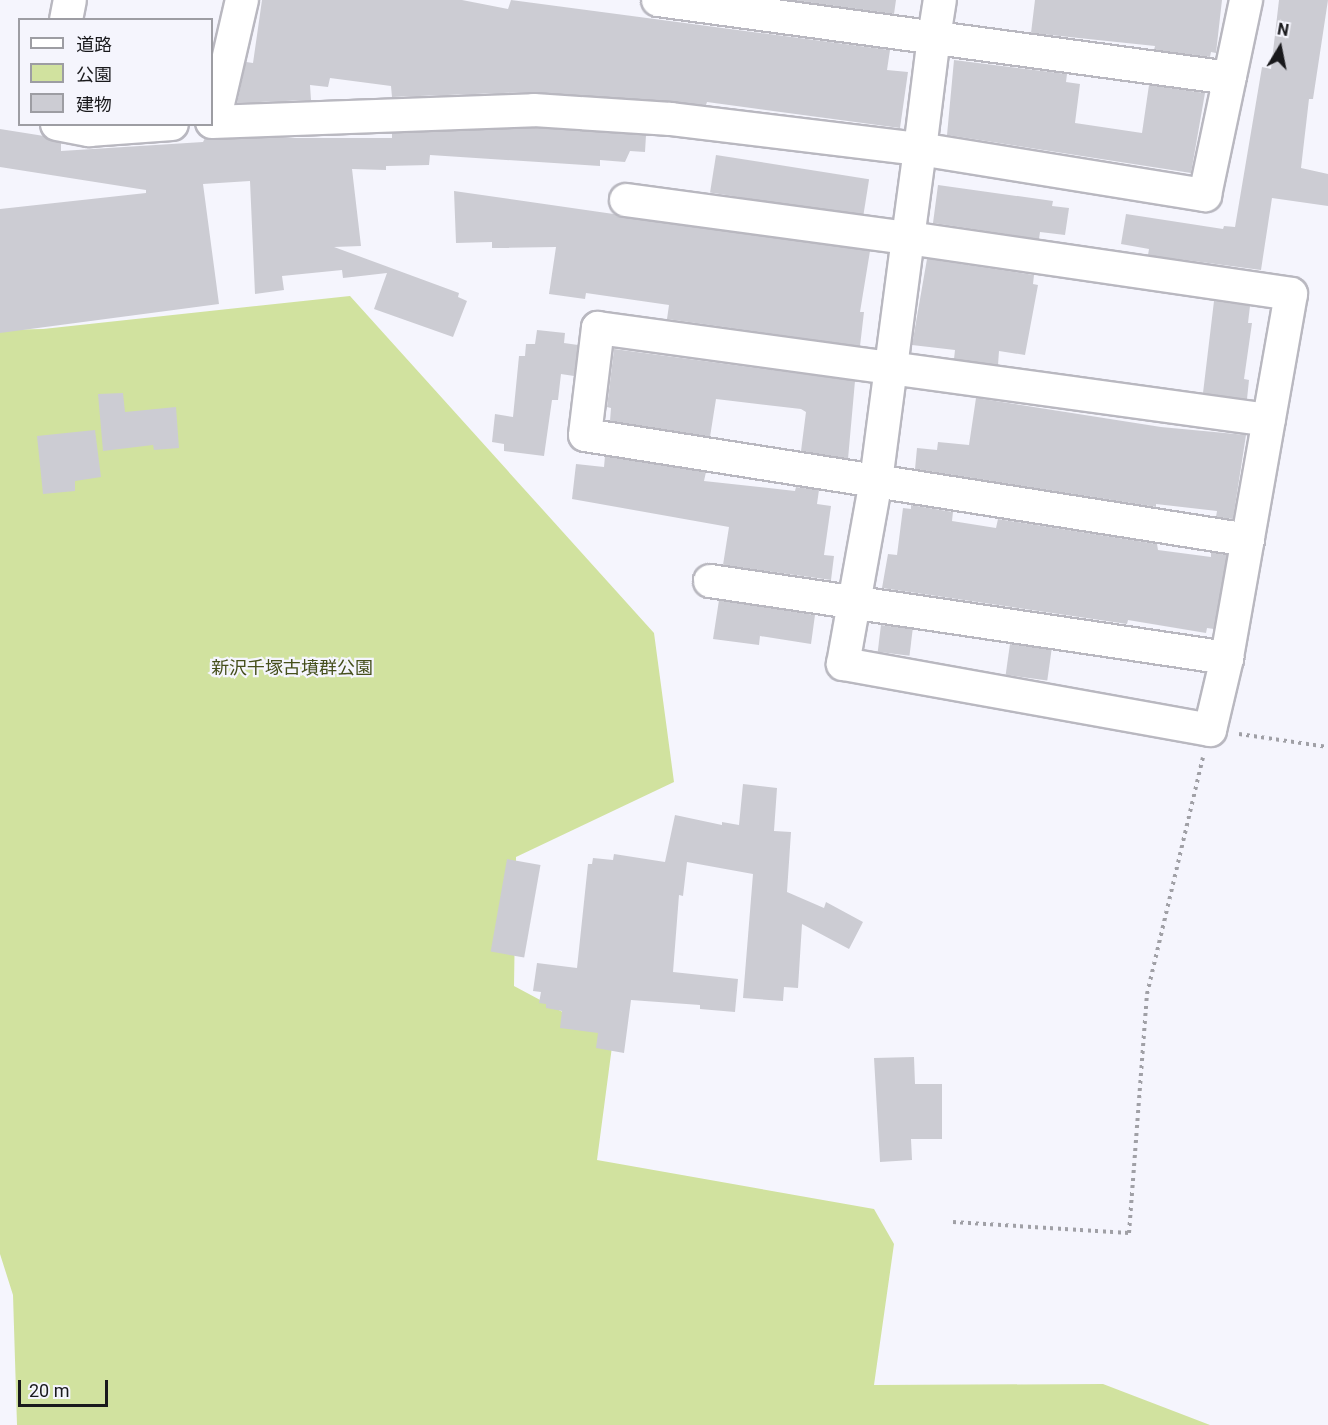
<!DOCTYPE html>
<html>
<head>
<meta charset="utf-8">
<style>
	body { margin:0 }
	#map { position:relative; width:1328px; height:1425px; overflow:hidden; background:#f5f5fd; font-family:Roboto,"Noto Sans JP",sans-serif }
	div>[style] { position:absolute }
	.green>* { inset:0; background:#d1e29f }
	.building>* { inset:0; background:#ccccd3; transform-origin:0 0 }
	.path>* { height:4px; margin-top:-2px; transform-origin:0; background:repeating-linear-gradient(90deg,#a0a0a6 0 3px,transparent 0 7.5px) }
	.roads { filter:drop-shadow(2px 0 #b9b8c0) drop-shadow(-2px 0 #b9b8c0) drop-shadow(0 2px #b9b8c0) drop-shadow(0 -2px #b9b8c0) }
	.minor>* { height:32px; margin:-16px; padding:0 16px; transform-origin:16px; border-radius:16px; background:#fff }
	span { translate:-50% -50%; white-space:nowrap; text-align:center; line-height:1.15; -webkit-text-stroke:4.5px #f5f5fd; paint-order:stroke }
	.park-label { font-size:18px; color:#454f1c }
	.legend { position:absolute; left:18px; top:18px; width:195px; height:108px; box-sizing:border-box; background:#f5f5fd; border:2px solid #9d9da3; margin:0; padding:8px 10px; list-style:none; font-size:18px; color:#19191c }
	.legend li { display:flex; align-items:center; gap:12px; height:30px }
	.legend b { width:30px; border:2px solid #9d9da3 }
	.north { position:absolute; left:1250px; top:18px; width:60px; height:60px; -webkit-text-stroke:4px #f5f5fd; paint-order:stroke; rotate:10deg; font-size:16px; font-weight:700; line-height:24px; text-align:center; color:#19191c }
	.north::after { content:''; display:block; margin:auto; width:21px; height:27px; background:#19191c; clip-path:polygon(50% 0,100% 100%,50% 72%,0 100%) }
	.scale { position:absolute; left:18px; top:1380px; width:90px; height:27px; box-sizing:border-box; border:3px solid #19191c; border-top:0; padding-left:8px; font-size:18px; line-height:21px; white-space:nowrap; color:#19191c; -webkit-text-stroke:4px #f5f5fd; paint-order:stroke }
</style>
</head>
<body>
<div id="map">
	<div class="green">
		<i style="clip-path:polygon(350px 296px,654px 633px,674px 782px,516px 857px,514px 986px,613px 1039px,597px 1160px,874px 1209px,894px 1244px,874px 1385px,1103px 1384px,1210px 1425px,17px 1425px,13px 1295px,0 1254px,0 330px,43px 329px)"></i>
	</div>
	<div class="building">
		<i style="clip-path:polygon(262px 0,462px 0,508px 9px,511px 0,890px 50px,887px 70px,908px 72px,900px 128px,707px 102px,706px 105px,533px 92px,392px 97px,391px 86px,330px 78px,328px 87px,310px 85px,311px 100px,237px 103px,246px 62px,253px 63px)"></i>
		<i style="clip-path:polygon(791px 0,896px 0,894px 14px)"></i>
		<i style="clip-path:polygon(1035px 0,1222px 0,1216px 53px,1211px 52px,1210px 57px,1154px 50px,1155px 46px,1031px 33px)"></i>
		<i style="clip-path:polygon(1279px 0,1328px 0,1313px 99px,1309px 99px,1301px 168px,1328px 174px,1328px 206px,1272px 198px,1261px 270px,1148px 255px,1149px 249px,1121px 244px,1126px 214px,1223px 229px,1224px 226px,1235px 227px,1262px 67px,1271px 69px)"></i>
		<i style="clip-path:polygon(954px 60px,1067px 74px,1066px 82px,1080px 84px,1075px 123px,1142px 133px,1149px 85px,1205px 93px,1191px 173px,947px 135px)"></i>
		<i style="clip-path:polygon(534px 128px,646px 135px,645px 152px,630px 151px,625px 162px,600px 160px,600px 166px,430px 155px,429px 165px,386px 166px,386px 170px,352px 169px,361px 246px,334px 247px,459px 293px,458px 297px,467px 301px,453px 337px,374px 309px,387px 273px,343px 278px,342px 270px,282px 276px,284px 290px,255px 294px,250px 181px,203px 184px,219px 304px,0 333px,0 209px,146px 193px,146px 190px,0 167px,0 129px,44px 136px,61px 143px,61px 151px,203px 142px,205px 138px,392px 138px,392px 133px)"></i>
		<i style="left:716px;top:155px;width:155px;height:38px;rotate:9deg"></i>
		<i style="clip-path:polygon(938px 185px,1053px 201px,1052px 206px,1069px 208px,1065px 235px,1040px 232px,1039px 239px,933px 223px)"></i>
		<i style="clip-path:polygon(454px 191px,870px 251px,860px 312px,864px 312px,860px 346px,667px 319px,669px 305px,586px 293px,585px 299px,549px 294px,556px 247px,492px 248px,492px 242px,456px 243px)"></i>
		<i style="clip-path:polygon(927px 259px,1034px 275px,1033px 284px,1038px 285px,1025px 355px,999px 351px,998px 365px,954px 359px,955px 350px,912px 345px)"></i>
		<i style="clip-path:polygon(1214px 301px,1250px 306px,1248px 323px,1252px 323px,1244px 379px,1249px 380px,1247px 399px,1203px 393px)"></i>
		<i style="clip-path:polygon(537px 330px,565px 333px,564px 343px,578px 345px,574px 376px,561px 374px,558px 400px,552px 400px,544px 456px,504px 451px,504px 444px,492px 442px,495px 414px,513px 417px,519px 356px,525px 356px,526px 344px,535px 344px)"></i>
		<i style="clip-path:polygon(614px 349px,855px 381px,848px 459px,801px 451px,806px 412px,801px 409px,716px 399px,710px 437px,610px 421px,611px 408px,607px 407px)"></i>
		<i style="clip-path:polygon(123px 393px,125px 412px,176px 407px,179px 448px,154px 450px,153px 445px,103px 451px,98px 394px)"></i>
		<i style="clip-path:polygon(976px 398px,1161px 427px,1246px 435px,1233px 519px,1216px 517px,1217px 511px,1156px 504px,1156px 507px,915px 469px,917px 448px,937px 450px,938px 442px,969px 445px)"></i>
		<i style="clip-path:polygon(95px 430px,101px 477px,75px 481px,75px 491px,43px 494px,37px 436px)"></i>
		<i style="clip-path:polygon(605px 456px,706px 472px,704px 481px,795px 491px,796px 487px,819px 490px,817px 504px,831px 506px,824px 555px,834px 556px,831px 580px,723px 565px,729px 527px,572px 499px,576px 464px,604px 467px)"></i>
		<i style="clip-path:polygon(911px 505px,953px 512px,952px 521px,996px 528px,998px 519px,1157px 544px,1158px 550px,1211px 557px,1211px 552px,1227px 555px,1214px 629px,1207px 628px,1206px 633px,1128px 620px,1127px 624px,882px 588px,888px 554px,897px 555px,903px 508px,911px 509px)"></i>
		<i style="clip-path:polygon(719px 600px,815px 615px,811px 644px,760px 636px,759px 645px,713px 639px)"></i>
		<i style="left:881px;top:625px;width:32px;height:27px;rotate:7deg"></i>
		<i style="left:1010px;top:644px;width:42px;height:31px;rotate:8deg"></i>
		<i style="clip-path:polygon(743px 784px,777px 788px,774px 831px,791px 832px,787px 892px,824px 908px,826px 902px,863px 922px,849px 949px,802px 924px,798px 988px,784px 987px,783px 1001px,743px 998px,753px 874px,687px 862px,683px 896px,679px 895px,673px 972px,738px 979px,735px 1012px,700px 1009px,700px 1005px,631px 1000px,624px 1053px,596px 1048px,598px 1033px,560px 1028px,562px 1011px,546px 1008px,546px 1004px,539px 1003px,541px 992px,533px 991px,537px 963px,577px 968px,588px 864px,592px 864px,593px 858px,613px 860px,614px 854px,665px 862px,675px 815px,722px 825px,722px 822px,739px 825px)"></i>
		<i style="left:507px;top:859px;width:34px;height:94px;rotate:10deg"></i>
		<i style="clip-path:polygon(914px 1057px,915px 1084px,942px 1084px,942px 1139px,911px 1139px,912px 1160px,880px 1162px,874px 1058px)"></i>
	</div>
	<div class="path">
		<i style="left:1239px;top:734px;width:90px;rotate:8.3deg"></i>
		<i style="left:953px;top:1222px;width:176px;rotate:3.6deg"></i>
		<i style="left:1129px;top:1233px;width:240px;rotate:-85.7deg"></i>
		<i style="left:1147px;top:994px;width:243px;rotate:-76.7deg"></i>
	</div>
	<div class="roads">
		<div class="minor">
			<i style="left:658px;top:0;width:577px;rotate:7.77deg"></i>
			<i style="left:66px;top:20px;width:20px;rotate:-79deg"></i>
			<i style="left:214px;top:121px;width:124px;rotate:-77deg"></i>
			<i style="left:212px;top:122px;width:322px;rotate:-2.1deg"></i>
			<i style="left:534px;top:110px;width:137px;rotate:3.8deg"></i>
			<i style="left:671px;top:119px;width:251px;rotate:6.9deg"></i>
			<i style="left:920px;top:149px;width:289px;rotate:9.2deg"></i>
			<i style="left:1205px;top:195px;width:199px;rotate:-78.1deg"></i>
			<i style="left:57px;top:124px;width:33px;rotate:11deg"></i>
			<i style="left:89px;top:130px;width:83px;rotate:-4.1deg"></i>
			<i style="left:626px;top:200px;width:285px;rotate:7.7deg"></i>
			<i style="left:908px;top:238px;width:387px;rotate:8.3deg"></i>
			<i style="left:1291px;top:294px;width:370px;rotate:100deg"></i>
			<i style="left:1227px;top:658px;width:74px;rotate:103.3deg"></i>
			<i style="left:1210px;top:730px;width:373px;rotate:-169.8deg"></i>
			<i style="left:843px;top:664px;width:186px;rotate:-79.8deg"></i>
			<i style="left:876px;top:481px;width:245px;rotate:-82.5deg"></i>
			<i style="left:908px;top:238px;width:90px;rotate:-82.3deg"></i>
			<i style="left:920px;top:149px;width:113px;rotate:-82.9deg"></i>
			<i style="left:934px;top:37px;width:37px;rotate:-81deg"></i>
			<i style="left:1248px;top:540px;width:671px;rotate:-171deg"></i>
			<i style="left:585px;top:435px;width:108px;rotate:-83.1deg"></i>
			<i style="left:598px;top:328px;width:677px;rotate:7.81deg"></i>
			<i style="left:710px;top:581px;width:523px;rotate:8.47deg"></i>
		</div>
	</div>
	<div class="park-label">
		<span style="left:292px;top:668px">新沢千塚古墳群公園</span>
	</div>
	<ul class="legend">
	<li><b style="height:8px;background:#fff"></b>道路</li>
	<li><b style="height:16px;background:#d1e29f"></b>公園</li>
	<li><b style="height:16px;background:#ccccd3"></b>建物</li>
	</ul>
	<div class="north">N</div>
	<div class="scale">20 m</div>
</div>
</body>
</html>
